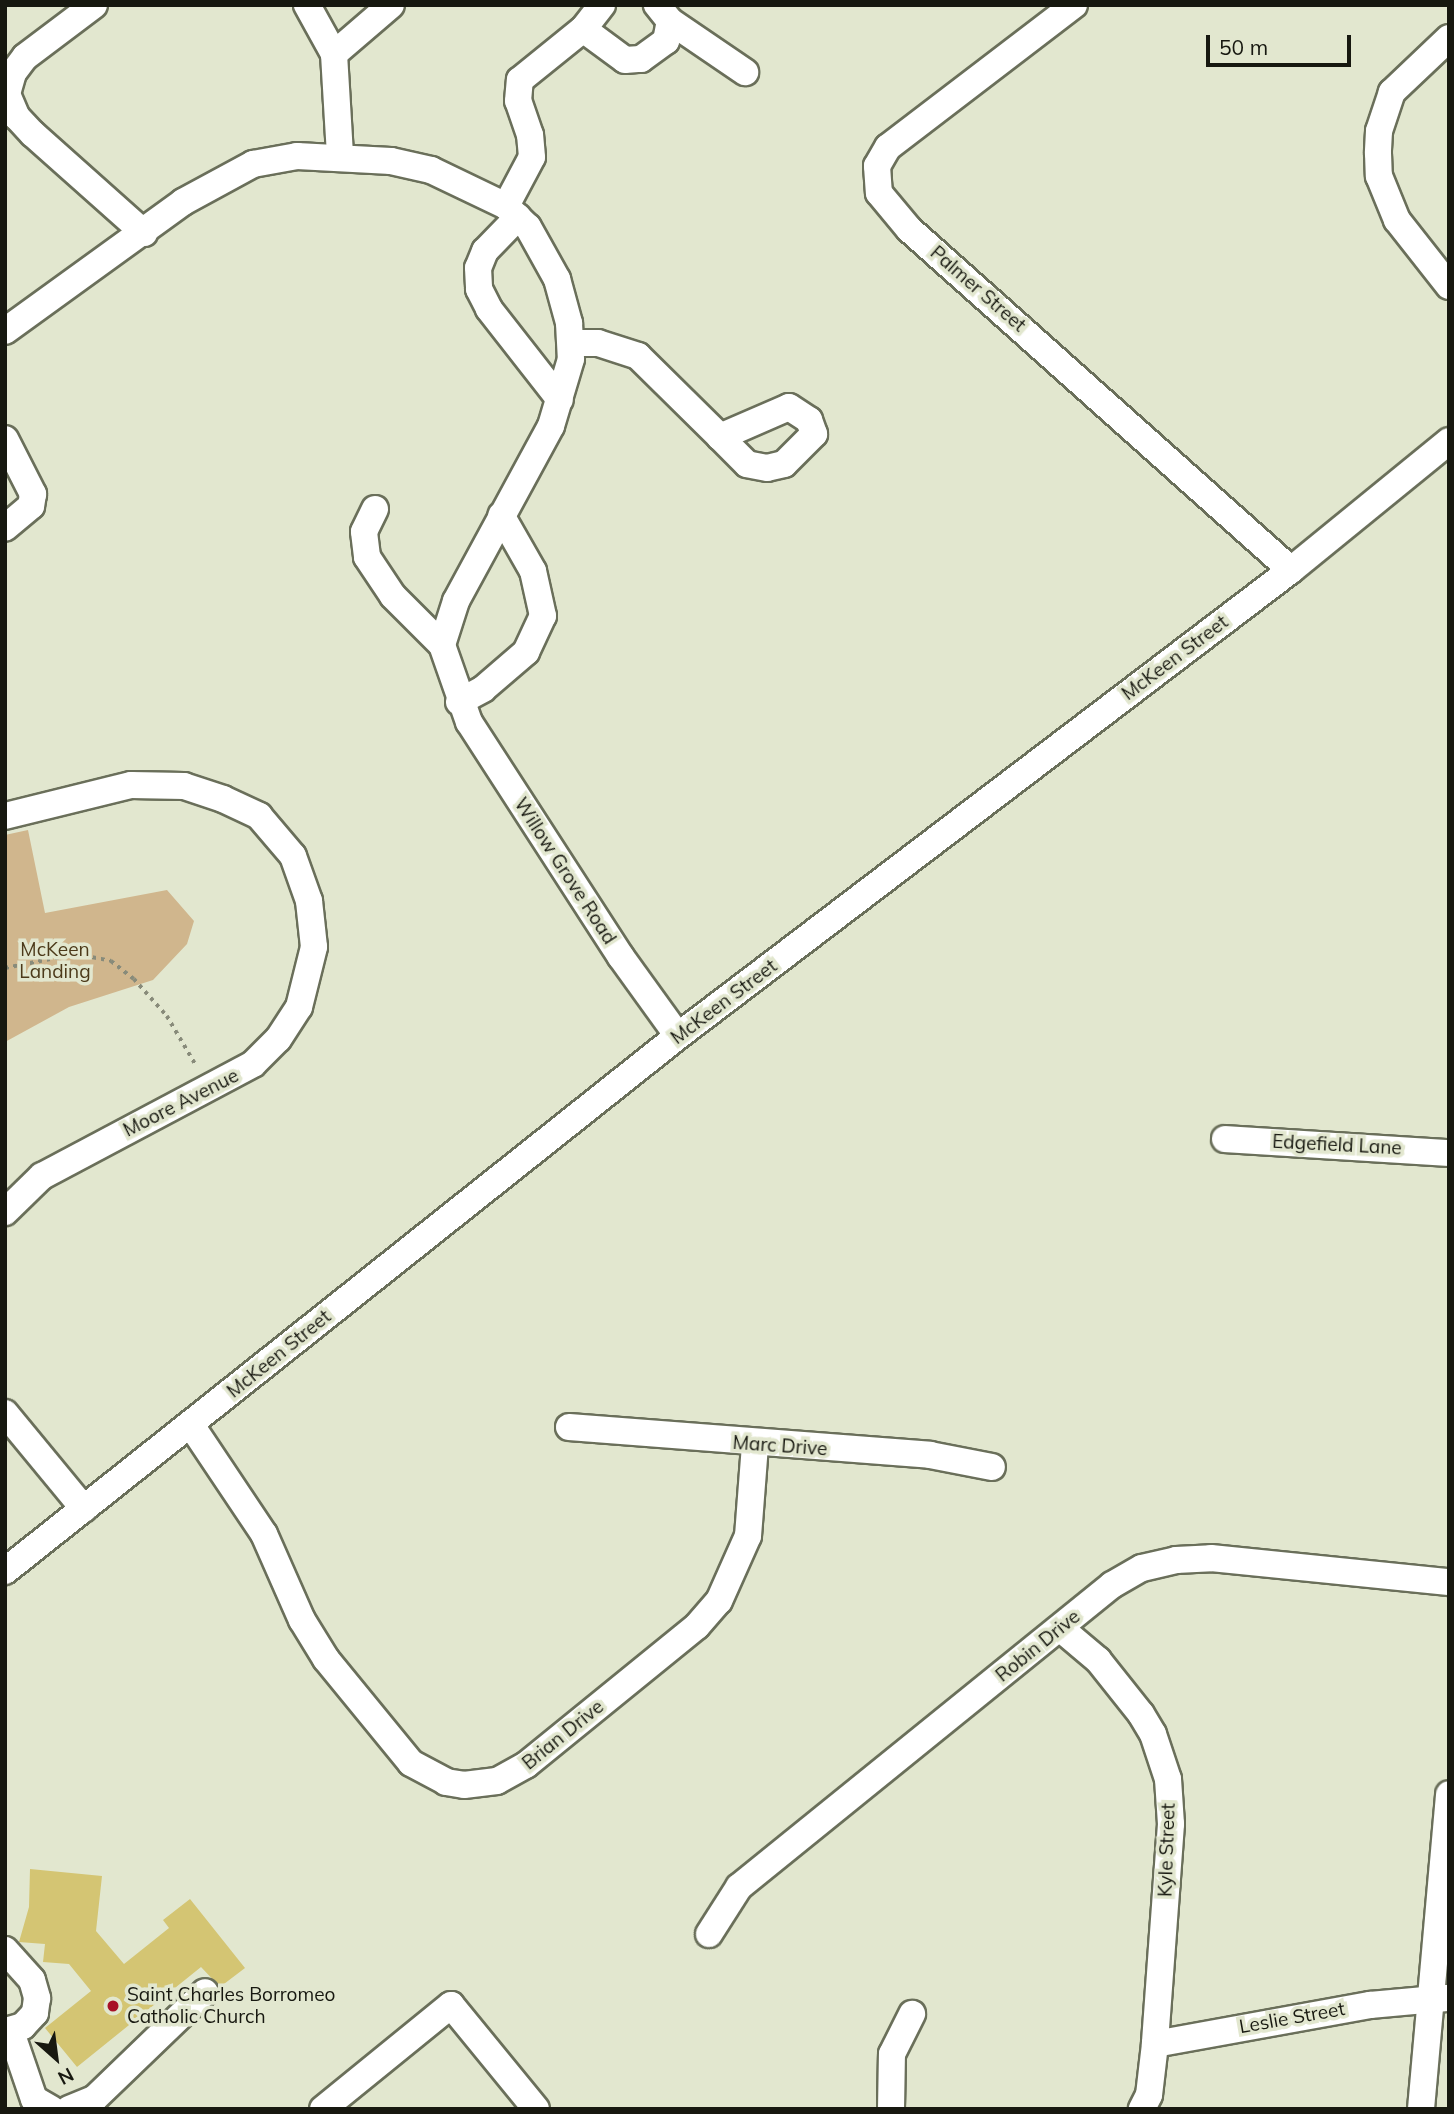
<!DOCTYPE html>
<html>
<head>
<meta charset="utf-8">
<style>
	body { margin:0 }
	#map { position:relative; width:1454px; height:2114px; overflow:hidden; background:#e2e7cf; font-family:Mulish,sans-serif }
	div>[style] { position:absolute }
	.green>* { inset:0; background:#d0b68d }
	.building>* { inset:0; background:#d4c573 }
	.path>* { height:3.5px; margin-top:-1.75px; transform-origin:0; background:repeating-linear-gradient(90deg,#888b7a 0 3.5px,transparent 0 8.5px) }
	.roads { filter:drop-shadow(2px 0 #6a6f5a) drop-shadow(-2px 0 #6a6f5a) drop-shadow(0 2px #6a6f5a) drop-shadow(0 -2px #6a6f5a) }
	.minor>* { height:26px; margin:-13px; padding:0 13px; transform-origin:13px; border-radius:13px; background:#fff }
	.dots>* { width:19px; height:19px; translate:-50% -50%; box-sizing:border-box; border:4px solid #e2e7cf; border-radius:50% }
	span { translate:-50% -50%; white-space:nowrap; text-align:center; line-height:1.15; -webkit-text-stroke:7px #e2e7cf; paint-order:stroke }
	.street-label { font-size:19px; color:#171810 }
	.park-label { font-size:19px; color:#4c3a1a }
	.poi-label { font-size:19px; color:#171810 }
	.left { translate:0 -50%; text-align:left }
	.frame { position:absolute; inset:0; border:7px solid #171810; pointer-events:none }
	.north { position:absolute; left:21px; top:2023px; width:70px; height:70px; -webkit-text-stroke:5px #e2e7cf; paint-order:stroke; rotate:152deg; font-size:19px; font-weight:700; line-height:28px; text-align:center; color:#171810 }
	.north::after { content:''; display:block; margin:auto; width:24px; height:32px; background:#171810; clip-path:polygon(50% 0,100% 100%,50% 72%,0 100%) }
	.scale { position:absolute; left:1206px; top:35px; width:145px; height:32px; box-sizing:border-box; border:4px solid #171810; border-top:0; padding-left:9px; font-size:21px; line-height:24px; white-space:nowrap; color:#171810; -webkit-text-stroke:5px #e2e7cf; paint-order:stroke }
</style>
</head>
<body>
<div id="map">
	<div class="green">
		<i style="clip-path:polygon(28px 830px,45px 913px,167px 890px,194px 921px,187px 944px,153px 980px,69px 1007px,5px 1042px,5px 835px)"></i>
	</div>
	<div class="building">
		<i style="clip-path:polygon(30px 1869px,102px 1876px,96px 1931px,124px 1964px,169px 1928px,163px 1920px,190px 1899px,245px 1968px,220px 1987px,201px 1967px,77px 2067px,45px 2028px,91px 1991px,69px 1964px,43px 1962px,45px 1944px,19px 1942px,29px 1907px)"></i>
	</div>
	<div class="path">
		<i style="left:5px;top:968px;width:72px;rotate:-11.2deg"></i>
		<i style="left:76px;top:954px;width:36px;rotate:11deg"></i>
		<i style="left:111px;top:961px;width:29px;rotate:38deg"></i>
		<i style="left:134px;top:979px;width:50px;rotate:48.3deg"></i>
		<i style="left:167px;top:1016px;width:59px;rotate:59.5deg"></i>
	</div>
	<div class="roads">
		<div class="minor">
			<i style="left:94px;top:5px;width:86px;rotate:143deg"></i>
			<i style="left:25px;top:57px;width:20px;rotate:127deg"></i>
			<i style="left:13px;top:73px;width:22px;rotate:106deg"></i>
			<i style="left:7px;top:94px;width:25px;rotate:67deg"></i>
			<i style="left:17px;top:117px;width:23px;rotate:47deg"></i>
			<i style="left:33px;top:134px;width:149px;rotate:41.7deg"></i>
			<i style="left:307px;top:5px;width:56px;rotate:61.1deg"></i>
			<i style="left:334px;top:54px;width:102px;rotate:86.6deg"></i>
			<i style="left:602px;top:5px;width:31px;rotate:128deg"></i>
			<i style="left:583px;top:29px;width:52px;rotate:36.4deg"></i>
			<i style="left:625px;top:60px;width:16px;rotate:-4deg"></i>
			<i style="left:641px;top:59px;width:31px;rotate:-36deg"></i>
			<i style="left:666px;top:41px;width:20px;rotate:-79deg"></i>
			<i style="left:670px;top:21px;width:21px;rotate:-129deg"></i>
			<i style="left:1074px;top:5px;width:234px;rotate:142.6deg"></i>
			<i style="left:888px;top:147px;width:22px;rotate:120deg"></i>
			<i style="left:877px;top:166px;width:27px;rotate:86deg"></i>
			<i style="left:879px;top:193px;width:47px;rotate:50.2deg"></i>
			<i style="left:909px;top:229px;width:512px;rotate:41.75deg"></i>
			<i style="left:670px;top:21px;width:91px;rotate:34.2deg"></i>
			<i style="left:1449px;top:38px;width:79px;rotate:136.5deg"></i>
			<i style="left:1392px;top:92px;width:41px;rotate:108.4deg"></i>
			<i style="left:1379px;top:131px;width:22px;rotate:93deg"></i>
			<i style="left:1378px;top:153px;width:23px;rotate:88deg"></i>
			<i style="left:1379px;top:176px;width:48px;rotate:67.8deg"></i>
			<i style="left:1397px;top:220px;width:84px;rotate:51.8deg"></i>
			<i style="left:334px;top:54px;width:75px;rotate:-40.7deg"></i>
			<i style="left:506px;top:206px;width:55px;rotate:-62deg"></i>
			<i style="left:532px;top:157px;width:22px;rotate:-95deg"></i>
			<i style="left:530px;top:135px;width:36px;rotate:-109deg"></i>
			<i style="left:518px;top:101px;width:21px;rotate:-85deg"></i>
			<i style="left:520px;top:80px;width:81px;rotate:-39deg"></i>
			<i style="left:518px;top:217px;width:47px;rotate:134.1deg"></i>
			<i style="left:485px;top:251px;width:18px;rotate:112deg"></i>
			<i style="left:478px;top:268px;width:21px;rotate:87deg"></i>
			<i style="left:479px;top:289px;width:22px;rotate:63deg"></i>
			<i style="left:489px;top:309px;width:115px;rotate:52deg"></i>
			<i style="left:5px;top:331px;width:220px;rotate:-35.9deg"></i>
			<i style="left:183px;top:202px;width:80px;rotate:-28.5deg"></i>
			<i style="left:253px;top:164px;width:45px;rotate:-10.3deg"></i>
			<i style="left:297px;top:156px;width:94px;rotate:3deg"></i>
			<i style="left:391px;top:161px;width:41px;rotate:12.7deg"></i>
			<i style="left:431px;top:170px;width:83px;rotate:25.6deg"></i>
			<i style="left:506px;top:206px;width:30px;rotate:44deg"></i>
			<i style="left:528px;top:227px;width:60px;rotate:60.9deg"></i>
			<i style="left:557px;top:279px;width:46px;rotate:74.7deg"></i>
			<i style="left:569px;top:323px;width:36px;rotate:87deg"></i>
			<i style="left:571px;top:359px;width:70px;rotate:106.6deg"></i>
			<i style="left:551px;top:426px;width:199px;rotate:118.5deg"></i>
			<i style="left:456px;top:601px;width:46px;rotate:107.7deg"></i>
			<i style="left:442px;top:645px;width:82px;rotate:70.7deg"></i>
			<i style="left:469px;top:722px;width:280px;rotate:57.1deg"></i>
			<i style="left:621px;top:957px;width:97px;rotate:54.2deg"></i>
			<i style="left:572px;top:343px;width:26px"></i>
			<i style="left:598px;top:343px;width:42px;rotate:18deg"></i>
			<i style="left:638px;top:356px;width:115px;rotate:44.6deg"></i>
			<i style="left:789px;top:407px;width:24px;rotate:33deg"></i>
			<i style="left:809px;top:420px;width:15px;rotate:70deg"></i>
			<i style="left:814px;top:434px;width:42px;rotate:135deg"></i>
			<i style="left:784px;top:464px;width:17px;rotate:167deg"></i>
			<i style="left:767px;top:468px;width:20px;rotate:-169deg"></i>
			<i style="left:747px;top:464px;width:38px;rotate:-135deg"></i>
			<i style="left:720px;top:437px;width:75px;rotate:-23.5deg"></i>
			<i style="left:5px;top:439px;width:62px;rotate:63deg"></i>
			<i style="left:33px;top:494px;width:12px;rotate:99deg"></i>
			<i style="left:31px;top:506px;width:34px;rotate:140deg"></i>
			<i style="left:375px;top:509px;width:25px;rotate:116deg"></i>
			<i style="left:364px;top:532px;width:25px;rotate:83deg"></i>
			<i style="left:367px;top:557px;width:47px;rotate:56.3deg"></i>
			<i style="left:393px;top:596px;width:69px;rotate:45deg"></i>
			<i style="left:459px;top:702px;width:27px;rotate:-28deg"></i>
			<i style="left:483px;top:689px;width:57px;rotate:-40.7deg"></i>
			<i style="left:526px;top:652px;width:40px;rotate:-65deg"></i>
			<i style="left:543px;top:616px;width:46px;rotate:-102.5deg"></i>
			<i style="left:533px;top:571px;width:64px;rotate:-119.7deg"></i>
			<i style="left:5px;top:816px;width:130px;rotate:-13.8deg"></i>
			<i style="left:131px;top:785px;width:53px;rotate:1.1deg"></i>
			<i style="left:184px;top:786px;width:41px;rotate:18.4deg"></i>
			<i style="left:223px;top:799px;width:40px;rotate:25deg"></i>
			<i style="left:259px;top:816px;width:52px;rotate:49.6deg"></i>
			<i style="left:293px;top:856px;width:48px;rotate:70.4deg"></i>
			<i style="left:309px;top:901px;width:46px;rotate:83.8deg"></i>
			<i style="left:314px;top:947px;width:62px;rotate:104deg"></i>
			<i style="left:299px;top:1007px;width:38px;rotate:123deg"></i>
			<i style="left:278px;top:1039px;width:35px;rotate:135deg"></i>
			<i style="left:253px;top:1064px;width:239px;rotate:152deg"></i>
			<i style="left:42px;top:1176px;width:52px;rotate:135.8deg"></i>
			<i style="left:1225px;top:1139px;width:224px;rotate:3.6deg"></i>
			<i style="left:5px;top:1413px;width:124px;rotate:50.5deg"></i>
			<i style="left:191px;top:1425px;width:131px;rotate:56.2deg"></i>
			<i style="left:264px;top:1534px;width:94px;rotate:66.2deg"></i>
			<i style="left:302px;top:1620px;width:46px;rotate:58.4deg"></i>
			<i style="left:326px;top:1659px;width:134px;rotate:50.7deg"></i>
			<i style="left:411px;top:1763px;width:40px;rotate:28deg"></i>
			<i style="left:446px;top:1782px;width:18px;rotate:9deg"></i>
			<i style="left:464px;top:1785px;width:33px;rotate:-7deg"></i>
			<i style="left:497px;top:1781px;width:33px;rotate:-29deg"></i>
			<i style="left:526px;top:1765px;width:220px;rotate:-39.1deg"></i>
			<i style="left:697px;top:1626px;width:33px;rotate:-49deg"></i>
			<i style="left:719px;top:1601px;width:71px;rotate:-66deg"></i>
			<i style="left:748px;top:1536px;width:91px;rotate:-85.6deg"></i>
			<i style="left:569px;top:1427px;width:362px;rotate:4.4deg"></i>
			<i style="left:930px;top:1455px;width:63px;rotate:11deg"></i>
			<i style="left:5px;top:1571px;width:860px;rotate:-38.48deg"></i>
			<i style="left:678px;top:1036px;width:770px;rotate:-37.24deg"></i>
			<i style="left:1291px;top:570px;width:204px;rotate:-39.2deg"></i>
			<i style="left:1060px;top:1628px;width:50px;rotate:40.1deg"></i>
			<i style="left:1098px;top:1660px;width:69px;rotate:51.5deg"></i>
			<i style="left:1141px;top:1714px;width:23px;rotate:59deg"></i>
			<i style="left:1153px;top:1734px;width:47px;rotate:71.6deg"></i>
			<i style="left:1168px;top:1779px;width:45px;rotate:86.2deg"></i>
			<i style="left:1171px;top:1824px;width:221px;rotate:94.2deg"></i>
			<i style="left:1155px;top:2044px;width:51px;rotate:96.7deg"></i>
			<i style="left:1149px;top:2095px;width:16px;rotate:117deg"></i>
			<i style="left:709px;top:1934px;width:56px;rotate:-57.4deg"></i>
			<i style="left:739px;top:1887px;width:480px;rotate:-39deg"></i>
			<i style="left:1112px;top:1585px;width:34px;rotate:-30deg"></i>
			<i style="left:1142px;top:1568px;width:35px;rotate:-13deg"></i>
			<i style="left:1176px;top:1560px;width:35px;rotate:-3deg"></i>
			<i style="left:1211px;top:1558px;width:239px;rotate:5.8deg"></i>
			<i style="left:5px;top:1950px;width:40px;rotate:48deg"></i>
			<i style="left:32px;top:1980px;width:19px;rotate:74deg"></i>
			<i style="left:37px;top:1998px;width:15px;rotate:98deg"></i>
			<i style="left:35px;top:2013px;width:18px;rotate:133deg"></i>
			<i style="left:23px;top:2026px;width:19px;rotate:164deg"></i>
			<i style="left:11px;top:2032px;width:71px;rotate:71.1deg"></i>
			<i style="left:34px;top:2099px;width:20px;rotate:30deg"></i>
			<i style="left:1155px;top:2044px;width:219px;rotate:-10.3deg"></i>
			<i style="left:1370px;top:2005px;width:77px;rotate:-5.2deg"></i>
			<i style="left:69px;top:2109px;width:27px;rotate:-22deg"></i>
			<i style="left:94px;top:2099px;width:154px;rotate:-43.9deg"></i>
			<i style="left:323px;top:2109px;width:165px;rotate:-39.1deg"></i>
			<i style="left:451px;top:2005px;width:134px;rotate:50.7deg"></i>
			<i style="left:891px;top:2109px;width:55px;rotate:-89deg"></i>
			<i style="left:892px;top:2054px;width:45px;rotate:-63.4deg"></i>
			<i style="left:1421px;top:2109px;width:316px;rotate:-84.9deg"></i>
		</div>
	</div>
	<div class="dots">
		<i style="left:113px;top:2006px;background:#a81127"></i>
	</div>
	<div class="street-label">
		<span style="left:978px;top:289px;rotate:41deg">Palmer Street</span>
		<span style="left:1175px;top:658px;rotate:-37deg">McKeen Street</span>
		<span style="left:565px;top:871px;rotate:57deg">Willow Grove Road</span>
		<span style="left:724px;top:1002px;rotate:-37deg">McKeen Street</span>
		<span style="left:181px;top:1103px;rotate:-27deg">Moore Avenue</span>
		<span style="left:1337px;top:1145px;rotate:3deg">Edgefield Lane</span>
		<span style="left:279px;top:1354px;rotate:-39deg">McKeen Street</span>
		<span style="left:780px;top:1446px;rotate:4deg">Marc Drive</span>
		<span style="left:1038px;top:1646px;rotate:-39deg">Robin Drive</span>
		<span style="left:563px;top:1735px;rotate:-39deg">Brian Drive</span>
		<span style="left:1167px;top:1850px;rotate:-88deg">Kyle Street</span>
		<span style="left:1292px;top:2018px;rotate:-10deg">Leslie Street</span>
	</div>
	<div class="park-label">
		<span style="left:55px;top:961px">McKeen<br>Landing</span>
	</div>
	<div class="poi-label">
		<span class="left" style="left:127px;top:2006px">Saint Charles Borromeo<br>Catholic Church</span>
	</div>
	<div class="frame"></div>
	<div class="north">N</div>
	<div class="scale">50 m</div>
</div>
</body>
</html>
